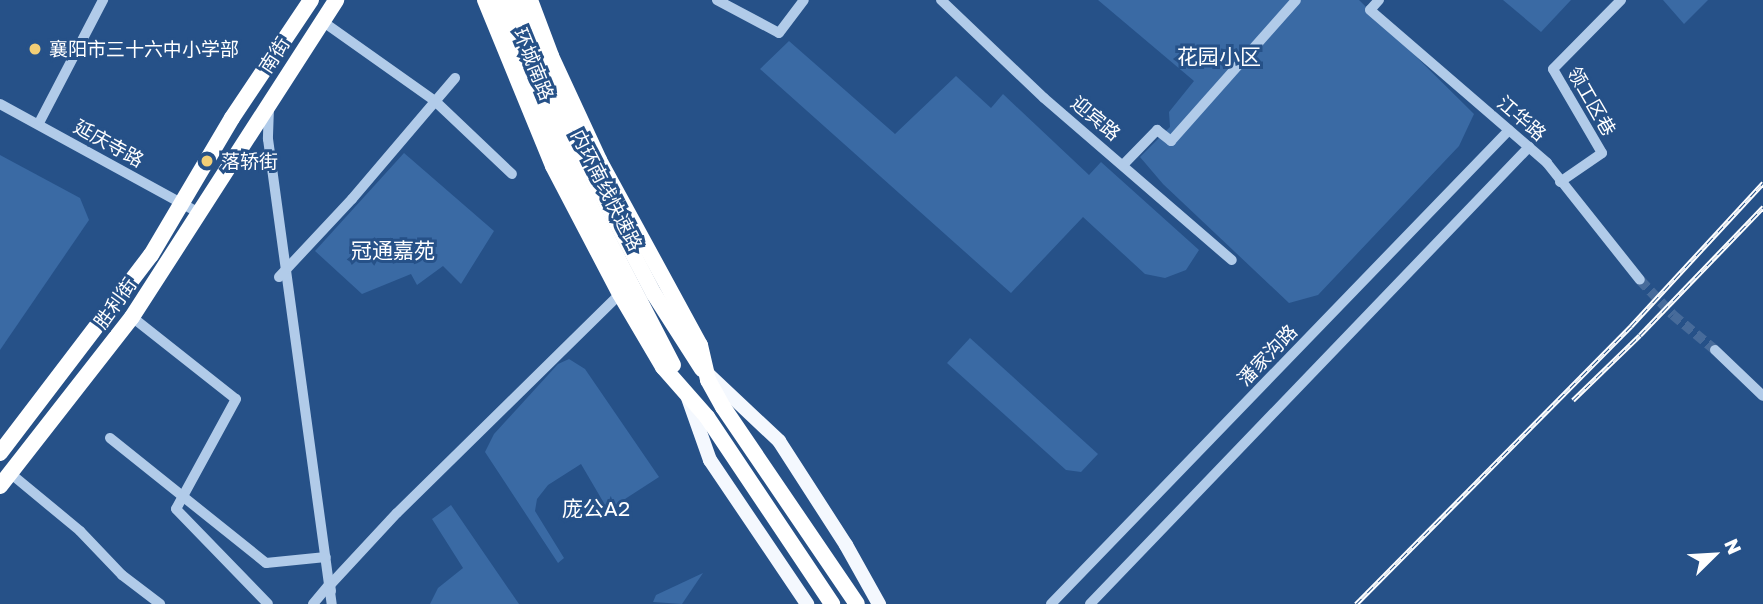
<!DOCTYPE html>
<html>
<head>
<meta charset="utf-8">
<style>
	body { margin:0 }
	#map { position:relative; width:1763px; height:604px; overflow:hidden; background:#265188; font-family:"Golos Text","Noto Sans SC",sans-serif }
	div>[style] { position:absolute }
	.green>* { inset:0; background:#3a6aa4 }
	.minor-tunnel>* { height:10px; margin-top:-5px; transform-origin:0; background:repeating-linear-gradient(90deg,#476b9a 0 10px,transparent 0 15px) }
	.minor>* { height:10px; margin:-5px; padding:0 5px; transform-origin:5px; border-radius:5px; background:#b1cbe9 }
	.major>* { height:14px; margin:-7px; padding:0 7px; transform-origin:7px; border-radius:7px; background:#f4f8fe }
	.highway>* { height:16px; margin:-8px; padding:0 8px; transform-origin:8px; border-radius:8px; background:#fff }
	.rail>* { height:5px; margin-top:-2.5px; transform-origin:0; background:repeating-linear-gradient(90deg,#265188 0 8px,#fff 0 16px); box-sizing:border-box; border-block:2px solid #fff }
	.dots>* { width:19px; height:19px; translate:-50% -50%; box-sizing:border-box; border:4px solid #265188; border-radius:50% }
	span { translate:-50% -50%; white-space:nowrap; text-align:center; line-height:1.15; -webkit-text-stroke:6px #265188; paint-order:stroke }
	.poi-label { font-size:19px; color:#fff }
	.left { translate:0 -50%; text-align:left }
	.street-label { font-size:19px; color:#fff }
	.neighbourhood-label { font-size:21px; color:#fff }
	.north { position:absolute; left:1679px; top:520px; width:70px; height:70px; -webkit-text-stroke:5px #265188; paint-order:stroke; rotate:66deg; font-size:19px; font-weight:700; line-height:28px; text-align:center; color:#fff }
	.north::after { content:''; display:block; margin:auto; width:24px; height:32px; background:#fff; clip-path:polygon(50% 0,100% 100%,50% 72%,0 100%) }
</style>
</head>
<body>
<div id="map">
	<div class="green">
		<i style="clip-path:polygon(1098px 0,1359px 0,1474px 114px,1459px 146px,1318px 295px,1289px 303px,1163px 184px,1140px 157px,1170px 127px,1169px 112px,1194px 81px)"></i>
		<i style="clip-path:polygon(1503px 0,1571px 0,1541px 32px)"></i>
		<i style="clip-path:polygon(1663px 0,1708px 0,1684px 24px)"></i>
		<i style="clip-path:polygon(789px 41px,895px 134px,956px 76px,991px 108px,1003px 94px,1089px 175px,1101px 162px,1199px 250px,1186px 270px,1165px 278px,1145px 274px,1083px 217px,1011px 293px,760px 69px)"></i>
		<i style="clip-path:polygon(404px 153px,494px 231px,461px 284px,443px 266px,417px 285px,411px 274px,362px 294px,315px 251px)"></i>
		<i style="clip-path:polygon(0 155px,80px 198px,89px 220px,0 350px)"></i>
		<i style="clip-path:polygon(970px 338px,1098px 454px,1081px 472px,1066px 470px,947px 363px)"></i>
		<i style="clip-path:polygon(569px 359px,585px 369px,659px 477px,608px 510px,581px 464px,548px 485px,537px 499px,535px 511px,564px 558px,558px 563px,485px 452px,494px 434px,558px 364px)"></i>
		<i style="clip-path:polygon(451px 505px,519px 604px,430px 604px,438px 588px,463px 568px,432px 519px)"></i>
		<i style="clip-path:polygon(703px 573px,682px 604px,653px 602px,656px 595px)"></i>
	</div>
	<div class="minor-tunnel">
		<i style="left:1640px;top:280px;width:48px;rotate:46.7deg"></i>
		<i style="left:1673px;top:315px;width:55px;rotate:39.8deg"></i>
	</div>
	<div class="minor">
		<i style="left:717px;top:0;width:70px;rotate:28deg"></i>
		<i style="left:779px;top:33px;width:41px;rotate:-52.9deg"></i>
		<i style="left:941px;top:0;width:142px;rotate:43.6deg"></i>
		<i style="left:1044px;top:98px;width:248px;rotate:40.8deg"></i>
		<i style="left:1379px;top:0;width:13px;rotate:132deg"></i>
		<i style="left:1370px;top:10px;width:234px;rotate:40.8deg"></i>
		<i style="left:1547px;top:163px;width:149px;rotate:51.5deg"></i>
		<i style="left:322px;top:21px;width:138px;rotate:35.3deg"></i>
		<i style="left:435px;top:101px;width:106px;rotate:43.5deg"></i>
		<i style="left:0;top:104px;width:229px;rotate:28.7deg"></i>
		<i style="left:269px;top:107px;width:32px;rotate:92deg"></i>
		<i style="left:268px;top:139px;width:469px;rotate:82.2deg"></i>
		<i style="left:39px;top:123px;width:139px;rotate:-62.5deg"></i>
		<i style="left:1123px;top:165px;width:49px;rotate:-45.8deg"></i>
		<i style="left:1157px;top:130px;width:18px;rotate:38deg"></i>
		<i style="left:1171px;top:141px;width:188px;rotate:-48.4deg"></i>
		<i style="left:1560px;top:182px;width:51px;rotate:-34.6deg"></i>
		<i style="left:1602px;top:153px;width:97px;rotate:-120.3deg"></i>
		<i style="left:1553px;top:69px;width:97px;rotate:-45.4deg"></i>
		<i style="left:279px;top:277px;width:107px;rotate:-46.9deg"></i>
		<i style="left:352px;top:199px;width:159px;rotate:-49.6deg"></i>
		<i style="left:132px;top:317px;width:132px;rotate:38.3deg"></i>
		<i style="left:236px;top:399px;width:125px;rotate:118.6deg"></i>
		<i style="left:176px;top:509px;width:132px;rotate:45.9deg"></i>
		<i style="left:1715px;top:350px;width:66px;rotate:43.8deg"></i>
		<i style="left:110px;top:438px;width:200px;rotate:38.7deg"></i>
		<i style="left:266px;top:563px;width:60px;rotate:-5.7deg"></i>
		<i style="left:10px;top:473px;width:91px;rotate:39.6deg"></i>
		<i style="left:80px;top:531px;width:61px;rotate:46.3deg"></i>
		<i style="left:122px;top:575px;width:48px;rotate:37.3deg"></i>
		<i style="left:331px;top:591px;width:6px;rotate:-99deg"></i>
		<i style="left:330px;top:585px;width:98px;rotate:-47.1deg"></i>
		<i style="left:397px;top:513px;width:313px;rotate:-44.5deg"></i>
		<i style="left:313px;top:604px;width:26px;rotate:-50deg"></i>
		<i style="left:1051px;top:604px;width:659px;rotate:-45.98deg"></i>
		<i style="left:1090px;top:604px;width:634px;rotate:-46.15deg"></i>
	</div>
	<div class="major">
		<i style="left:708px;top:374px;width:98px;rotate:43.3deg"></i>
		<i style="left:779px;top:441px;width:124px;rotate:57.2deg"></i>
		<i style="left:846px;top:545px;width:68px;rotate:60.8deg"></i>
		<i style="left:688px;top:398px;width:66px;rotate:70.5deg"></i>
		<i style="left:710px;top:460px;width:174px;rotate:56deg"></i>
	</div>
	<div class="highway">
		<i style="left:485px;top:0;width:179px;rotate:67.7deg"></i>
		<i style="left:553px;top:166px;width:144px;rotate:62.4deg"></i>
		<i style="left:620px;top:294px;width:85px;rotate:59.5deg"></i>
		<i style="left:663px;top:367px;width:67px;rotate:48.7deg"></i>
		<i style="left:707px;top:417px;width:225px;rotate:56.2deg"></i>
		<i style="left:501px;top:0;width:163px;rotate:68deg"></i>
		<i style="left:562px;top:151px;width:241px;rotate:62.6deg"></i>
		<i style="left:517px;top:0;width:157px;rotate:67.9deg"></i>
		<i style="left:576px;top:145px;width:168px;rotate:62.4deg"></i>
		<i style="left:654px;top:294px;width:89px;rotate:57.4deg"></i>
		<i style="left:530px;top:0;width:60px;rotate:69.4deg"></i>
		<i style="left:551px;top:56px;width:115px;rotate:65.2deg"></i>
		<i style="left:599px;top:160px;width:211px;rotate:61.4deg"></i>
		<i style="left:700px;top:345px;width:36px;rotate:77deg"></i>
		<i style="left:708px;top:380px;width:31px;rotate:61deg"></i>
		<i style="left:723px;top:407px;width:238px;rotate:55.8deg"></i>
		<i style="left:0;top:453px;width:249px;rotate:-52.7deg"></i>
		<i style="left:151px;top:255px;width:159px;rotate:-59.4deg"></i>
		<i style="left:232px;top:118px;width:142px;rotate:-56.2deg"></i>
		<i style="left:0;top:486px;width:214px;rotate:-52deg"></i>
		<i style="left:132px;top:317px;width:377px;rotate:-57.2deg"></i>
	</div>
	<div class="rail">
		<i style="left:1573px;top:400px;width:93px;rotate:-44.1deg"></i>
		<i style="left:1640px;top:335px;width:178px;rotate:-46.1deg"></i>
		<i style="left:1356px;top:604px;width:391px;rotate:-45.3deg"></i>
		<i style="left:1631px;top:326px;width:195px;rotate:-47.3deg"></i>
	</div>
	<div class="dots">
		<i style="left:35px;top:49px;background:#f2ce76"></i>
		<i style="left:207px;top:161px;background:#f2ce76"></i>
	</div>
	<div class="poi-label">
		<span class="left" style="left:49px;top:49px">襄阳市三十六中小学部</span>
		<span class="left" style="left:221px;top:161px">落轿街</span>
	</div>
	<div class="street-label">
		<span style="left:274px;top:55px;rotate:-57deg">南街</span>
		<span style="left:534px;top:64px;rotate:68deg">环城南路</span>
		<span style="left:1592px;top:101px;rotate:60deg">领工区巷</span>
		<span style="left:1096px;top:118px;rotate:40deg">迎宾路</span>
		<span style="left:1522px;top:118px;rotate:41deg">江华路</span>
		<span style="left:109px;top:143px;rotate:29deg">延庆寺路</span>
		<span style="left:607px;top:190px;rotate:63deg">内环南线快速路</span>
		<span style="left:115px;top:303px;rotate:-54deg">胜利街</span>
		<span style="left:1267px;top:355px;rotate:-46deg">潘家沟路</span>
	</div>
	<div class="neighbourhood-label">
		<span style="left:1219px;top:56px">花园小区</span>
		<span style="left:393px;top:250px">冠通嘉苑</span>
		<span style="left:596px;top:508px">庞公A2</span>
	</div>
	<div class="north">N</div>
</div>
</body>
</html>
